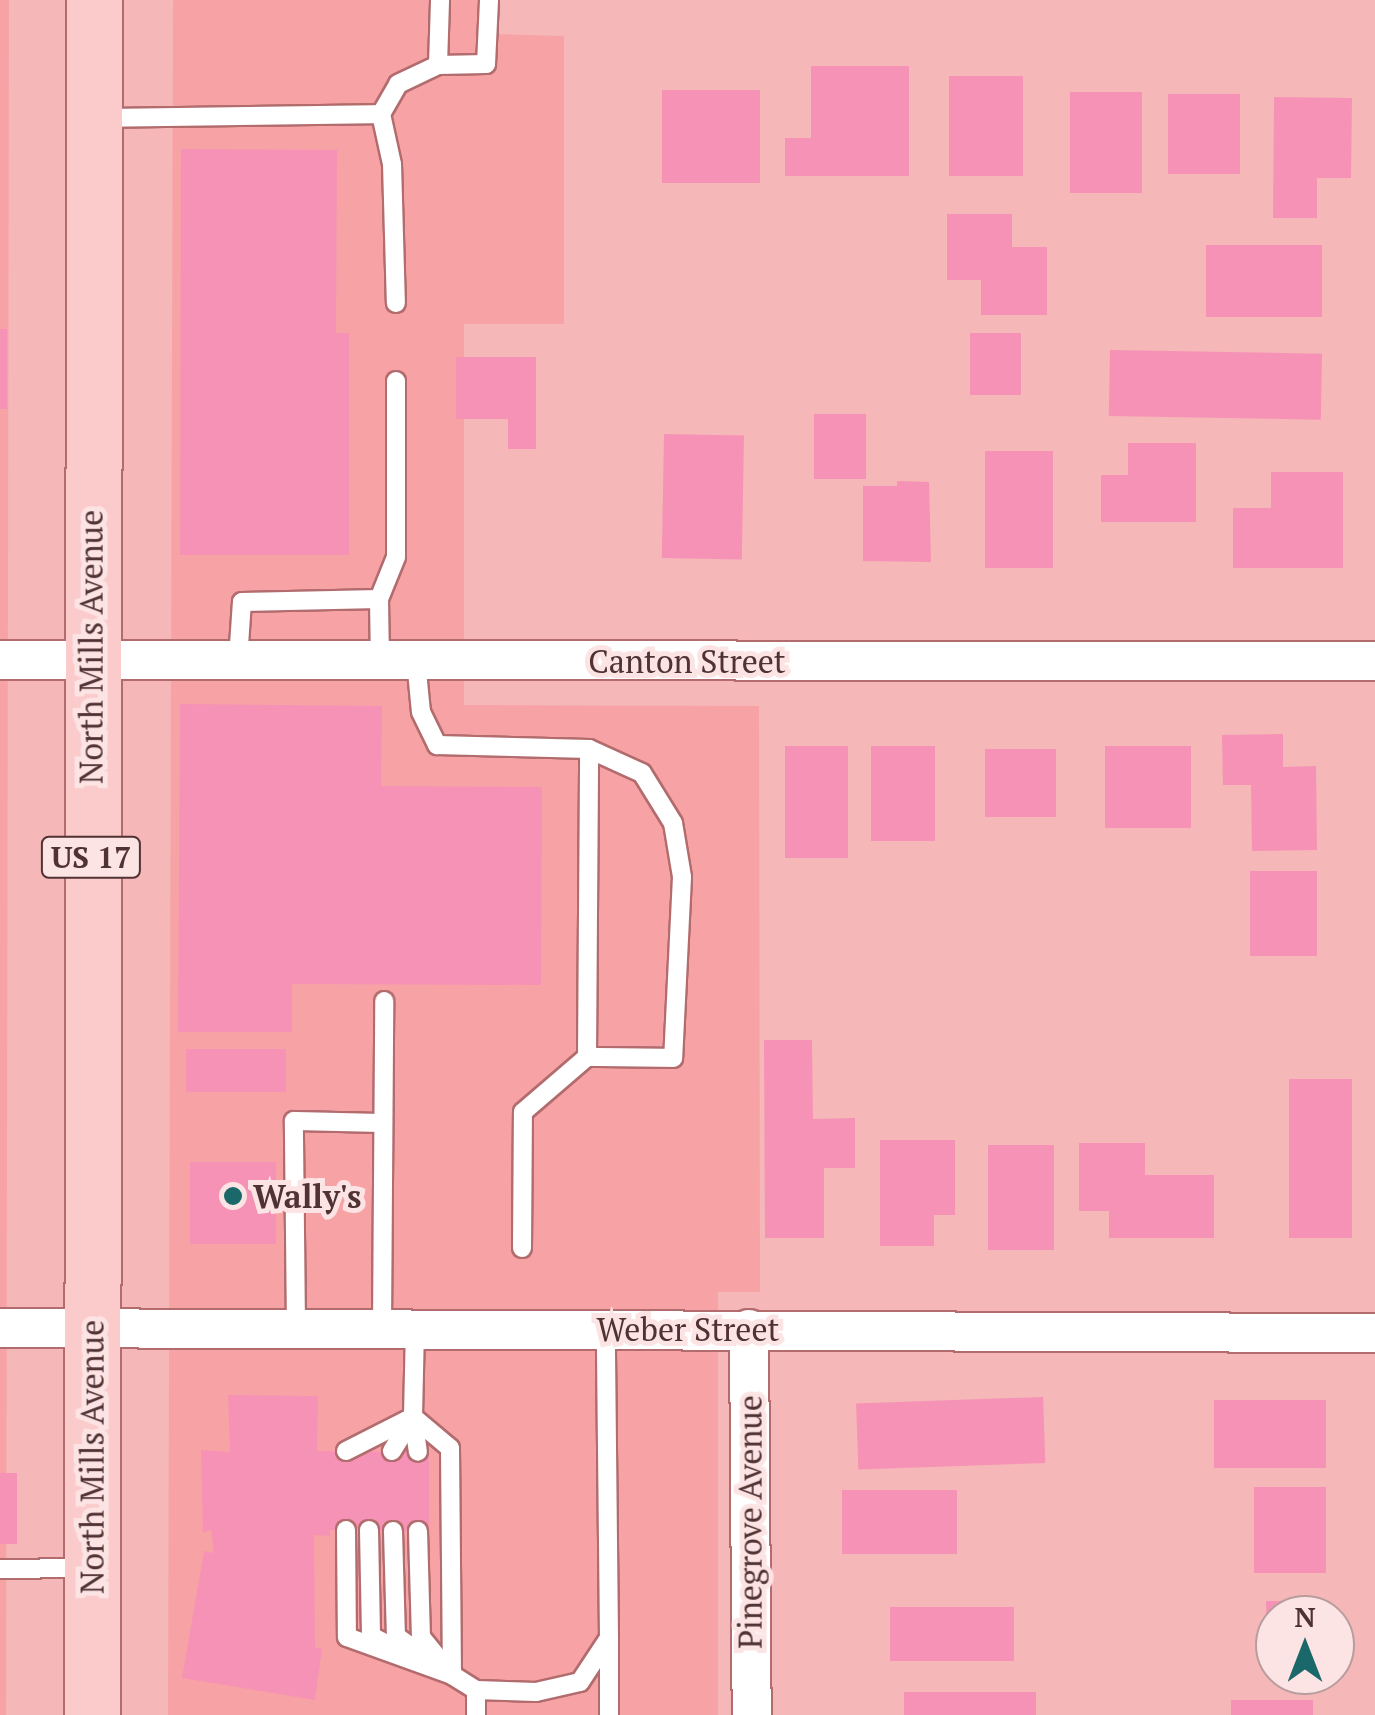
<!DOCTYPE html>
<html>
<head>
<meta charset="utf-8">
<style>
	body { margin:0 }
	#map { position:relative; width:1375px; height:1715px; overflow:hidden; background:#f5b7b8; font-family:"PT Serif",serif }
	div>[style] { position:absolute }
	.built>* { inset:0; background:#f7a3a5 }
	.building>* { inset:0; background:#f692b5; transform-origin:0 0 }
	.roads { filter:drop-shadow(2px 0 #b26c6e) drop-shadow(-2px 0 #b26c6e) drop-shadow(0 2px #b26c6e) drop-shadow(0 -2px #b26c6e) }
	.lane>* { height:18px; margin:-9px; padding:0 9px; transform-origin:9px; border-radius:9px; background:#fff }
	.street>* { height:38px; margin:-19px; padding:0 19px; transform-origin:19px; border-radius:19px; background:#fff }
	.primary>* { height:55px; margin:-27.5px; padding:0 27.5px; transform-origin:27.5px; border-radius:27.5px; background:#fbcbcc }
	.dots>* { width:28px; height:28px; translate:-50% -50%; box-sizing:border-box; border:5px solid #fce4e4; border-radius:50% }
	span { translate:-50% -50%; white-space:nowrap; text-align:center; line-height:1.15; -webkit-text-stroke:10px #fce4e4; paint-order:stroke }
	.shield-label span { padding:2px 8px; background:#fce4e4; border:2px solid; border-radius:8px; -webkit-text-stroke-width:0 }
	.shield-label { font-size:30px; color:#513233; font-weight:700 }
	.street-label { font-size:32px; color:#513233 }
	.poi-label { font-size:32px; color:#513233; font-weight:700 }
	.left { translate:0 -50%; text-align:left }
	.north { position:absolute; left:1255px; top:1595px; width:100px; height:100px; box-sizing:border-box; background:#fce4e4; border:2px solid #b89d9d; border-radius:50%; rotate:0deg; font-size:28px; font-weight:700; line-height:40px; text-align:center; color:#513233 }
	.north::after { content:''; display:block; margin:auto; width:35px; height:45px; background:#1a686a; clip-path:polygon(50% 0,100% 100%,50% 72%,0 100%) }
</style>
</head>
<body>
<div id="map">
	<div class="built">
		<i style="clip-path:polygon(0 0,9px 0,6px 1715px,0 1715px)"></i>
		<i style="clip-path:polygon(173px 0,490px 0,491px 34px,564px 36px,564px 324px,464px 324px,464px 705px,759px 706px,760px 1292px,718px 1292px,718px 1715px,168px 1715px)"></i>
	</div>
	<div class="building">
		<i style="clip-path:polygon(811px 66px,909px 66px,909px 176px,785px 176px,785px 138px,811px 138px)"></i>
		<i style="left:949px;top:76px;width:74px;height:100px"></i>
		<i style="left:662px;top:90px;width:98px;height:93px"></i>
		<i style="left:1070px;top:92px;width:72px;height:101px"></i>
		<i style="left:1168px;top:94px;width:72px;height:80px"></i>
		<i style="clip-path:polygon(1274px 97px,1352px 98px,1351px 178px,1317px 178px,1317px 218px,1273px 218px)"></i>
		<i style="clip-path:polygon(181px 149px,337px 150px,336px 333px,349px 333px,349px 555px,180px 555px)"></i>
		<i style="clip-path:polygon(947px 214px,1012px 214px,1012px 247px,1047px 247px,1047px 315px,981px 315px,981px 280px,947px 280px)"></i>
		<i style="left:1206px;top:245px;width:116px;height:72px"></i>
		<i style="left:0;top:329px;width:7px;height:80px"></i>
		<i style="left:970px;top:333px;width:51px;height:62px"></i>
		<i style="left:1110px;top:350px;width:212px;height:66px;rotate:1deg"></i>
		<i style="clip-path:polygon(456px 357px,536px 357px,536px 449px,508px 449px,508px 419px,456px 419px)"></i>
		<i style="left:814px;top:414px;width:52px;height:65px"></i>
		<i style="left:664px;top:434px;width:80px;height:124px;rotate:1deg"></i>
		<i style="clip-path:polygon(1128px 443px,1196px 443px,1196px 522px,1101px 522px,1101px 475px,1128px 475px)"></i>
		<i style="left:985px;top:451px;width:68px;height:117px"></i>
		<i style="clip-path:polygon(1271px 472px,1343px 472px,1343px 568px,1233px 568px,1233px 508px,1271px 508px)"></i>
		<i style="clip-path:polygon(897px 481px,929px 482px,931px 562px,863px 561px,863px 486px,897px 486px)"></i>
		<i style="clip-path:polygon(180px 704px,382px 706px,381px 786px,542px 787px,541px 985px,292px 984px,292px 1032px,178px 1032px)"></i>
		<i style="clip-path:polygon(1283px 734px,1283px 767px,1316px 766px,1317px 850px,1252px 851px,1251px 785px,1223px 785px,1222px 735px)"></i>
		<i style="left:785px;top:746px;width:63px;height:112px"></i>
		<i style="left:871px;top:746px;width:64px;height:95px"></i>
		<i style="left:1105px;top:746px;width:86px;height:82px"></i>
		<i style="left:985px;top:749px;width:71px;height:68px"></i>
		<i style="left:1250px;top:871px;width:67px;height:85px"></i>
		<i style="clip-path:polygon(764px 1040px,812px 1040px,813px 1119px,855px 1118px,855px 1168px,824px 1168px,824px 1238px,765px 1238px)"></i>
		<i style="left:186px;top:1049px;width:100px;height:43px"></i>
		<i style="left:1289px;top:1079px;width:63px;height:159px"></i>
		<i style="clip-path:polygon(880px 1140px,955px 1140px,955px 1215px,934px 1215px,934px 1246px,880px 1246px)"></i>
		<i style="clip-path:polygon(1079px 1143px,1145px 1143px,1145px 1175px,1214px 1175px,1214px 1238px,1109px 1238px,1109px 1211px,1079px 1211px)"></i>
		<i style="left:988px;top:1145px;width:66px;height:105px"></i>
		<i style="left:190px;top:1162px;width:86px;height:82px"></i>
		<i style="clip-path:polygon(228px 1395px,318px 1396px,317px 1451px,429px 1452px,429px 1532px,330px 1530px,330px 1536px,314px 1535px,315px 1647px,322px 1649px,315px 1700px,182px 1678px,204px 1551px,214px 1553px,211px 1530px,203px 1533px,201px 1450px,230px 1452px)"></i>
		<i style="left:1043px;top:1397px;width:66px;height:187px;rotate:88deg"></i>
		<i style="left:1214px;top:1400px;width:112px;height:68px"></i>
		<i style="left:0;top:1473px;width:17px;height:71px"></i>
		<i style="left:1326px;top:1487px;width:86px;height:72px;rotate:90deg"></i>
		<i style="left:842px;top:1490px;width:115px;height:64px"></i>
		<i style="clip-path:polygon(1266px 1601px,1325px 1601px,1325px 1615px,1275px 1615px,1275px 1678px,1267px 1678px)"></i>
		<i style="left:890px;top:1607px;width:124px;height:54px"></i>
		<i style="left:904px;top:1692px;width:132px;height:23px"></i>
		<i style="left:1231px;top:1700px;width:82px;height:15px"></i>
	</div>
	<div class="roads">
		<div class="lane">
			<i style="left:438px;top:65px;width:48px;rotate:-1.2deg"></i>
			<i style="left:486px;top:64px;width:64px;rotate:-87.3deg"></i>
			<i style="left:381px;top:114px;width:34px;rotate:-60deg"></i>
			<i style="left:398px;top:84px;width:44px;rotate:-25.4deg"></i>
			<i style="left:438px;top:65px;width:65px;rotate:-88.2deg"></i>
			<i style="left:99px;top:118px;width:282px;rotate:-0.8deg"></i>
			<i style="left:381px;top:114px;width:51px;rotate:77.6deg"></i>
			<i style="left:392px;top:164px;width:139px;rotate:88.4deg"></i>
			<i style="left:379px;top:599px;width:45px;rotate:-68deg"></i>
			<i style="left:396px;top:557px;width:176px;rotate:-90deg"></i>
			<i style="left:238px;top:660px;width:58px;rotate:-86.1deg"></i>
			<i style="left:242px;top:602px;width:137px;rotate:-1.3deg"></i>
			<i style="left:379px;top:599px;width:62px;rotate:89.1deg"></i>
			<i style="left:416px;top:661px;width:51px;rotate:84.4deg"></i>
			<i style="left:421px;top:712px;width:37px;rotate:64deg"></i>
			<i style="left:437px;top:745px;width:152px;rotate:1.5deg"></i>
			<i style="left:589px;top:749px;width:58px;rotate:24.4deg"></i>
			<i style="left:642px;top:773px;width:59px;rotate:58.2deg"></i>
			<i style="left:673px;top:823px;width:55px;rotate:80.5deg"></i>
			<i style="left:682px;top:877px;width:181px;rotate:92.8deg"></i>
			<i style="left:673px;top:1058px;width:86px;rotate:-179.3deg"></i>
			<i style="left:587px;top:1057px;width:308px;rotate:-89.6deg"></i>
			<i style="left:522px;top:1248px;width:136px;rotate:-89.6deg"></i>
			<i style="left:523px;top:1112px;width:84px;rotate:-40.7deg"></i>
			<i style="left:296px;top:1328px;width:207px;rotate:-90.6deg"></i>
			<i style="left:294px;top:1121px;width:89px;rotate:1.3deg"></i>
			<i style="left:382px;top:1328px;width:327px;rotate:-89.6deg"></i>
			<i style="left:415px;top:1328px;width:89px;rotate:91.3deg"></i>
			<i style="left:413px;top:1417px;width:48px;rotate:40deg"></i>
			<i style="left:450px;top:1448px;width:227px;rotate:89.5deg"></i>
			<i style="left:452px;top:1675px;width:28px;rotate:32deg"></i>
			<i style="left:476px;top:1690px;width:60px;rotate:1.9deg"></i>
			<i style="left:536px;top:1692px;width:45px;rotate:-12.8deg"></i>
			<i style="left:580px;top:1682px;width:53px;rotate:-56.6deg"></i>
			<i style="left:609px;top:1638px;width:309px;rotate:-90.6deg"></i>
			<i style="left:413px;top:1417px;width:35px;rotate:82deg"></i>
			<i style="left:346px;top:1451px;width:75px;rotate:-26.9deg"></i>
			<i style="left:392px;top:1451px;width:40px;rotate:-58deg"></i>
			<i style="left:346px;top:1530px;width:107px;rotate:89.5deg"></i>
			<i style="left:347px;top:1637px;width:112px;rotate:19.9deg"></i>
			<i style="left:369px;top:1530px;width:106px;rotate:88.9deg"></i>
			<i style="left:371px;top:1636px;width:20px;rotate:27deg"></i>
			<i style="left:393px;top:1531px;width:105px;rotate:88.4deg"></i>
			<i style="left:396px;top:1636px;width:43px;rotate:35.5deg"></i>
			<i style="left:418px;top:1531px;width:106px;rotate:88.4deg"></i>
			<i style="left:421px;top:1637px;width:28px;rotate:51deg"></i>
			<i style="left:0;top:1569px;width:87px;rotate:-0.7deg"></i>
			<i style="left:609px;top:1639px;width:76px;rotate:90deg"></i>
			<i style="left:476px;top:1715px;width:25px;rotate:-90deg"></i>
		</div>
		<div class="street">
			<i style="left:0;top:660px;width:1375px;rotate:0.04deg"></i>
			<i style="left:0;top:1328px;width:1375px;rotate:0.21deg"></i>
			<i style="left:749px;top:1329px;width:386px;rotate:89.6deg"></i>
		</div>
		<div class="primary">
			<i style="left:92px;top:1715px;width:1715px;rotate:-89.93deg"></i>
		</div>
	</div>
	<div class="dots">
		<i style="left:233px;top:1196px;background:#1a686a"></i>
	</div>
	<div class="shield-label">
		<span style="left:91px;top:857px">US 17</span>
	</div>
	<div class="street-label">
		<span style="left:91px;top:647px;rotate:-90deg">North Mills Avenue</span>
		<span style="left:687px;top:661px">Canton Street</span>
		<span style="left:688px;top:1329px">Weber Street</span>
		<span style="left:92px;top:1457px;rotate:-90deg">North Mills Avenue</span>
		<span style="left:750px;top:1522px;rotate:-90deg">Pinegrove Avenue</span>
	</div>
	<div class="poi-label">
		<span class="left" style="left:253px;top:1196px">Wally's</span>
	</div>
	<div class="north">N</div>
</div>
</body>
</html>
